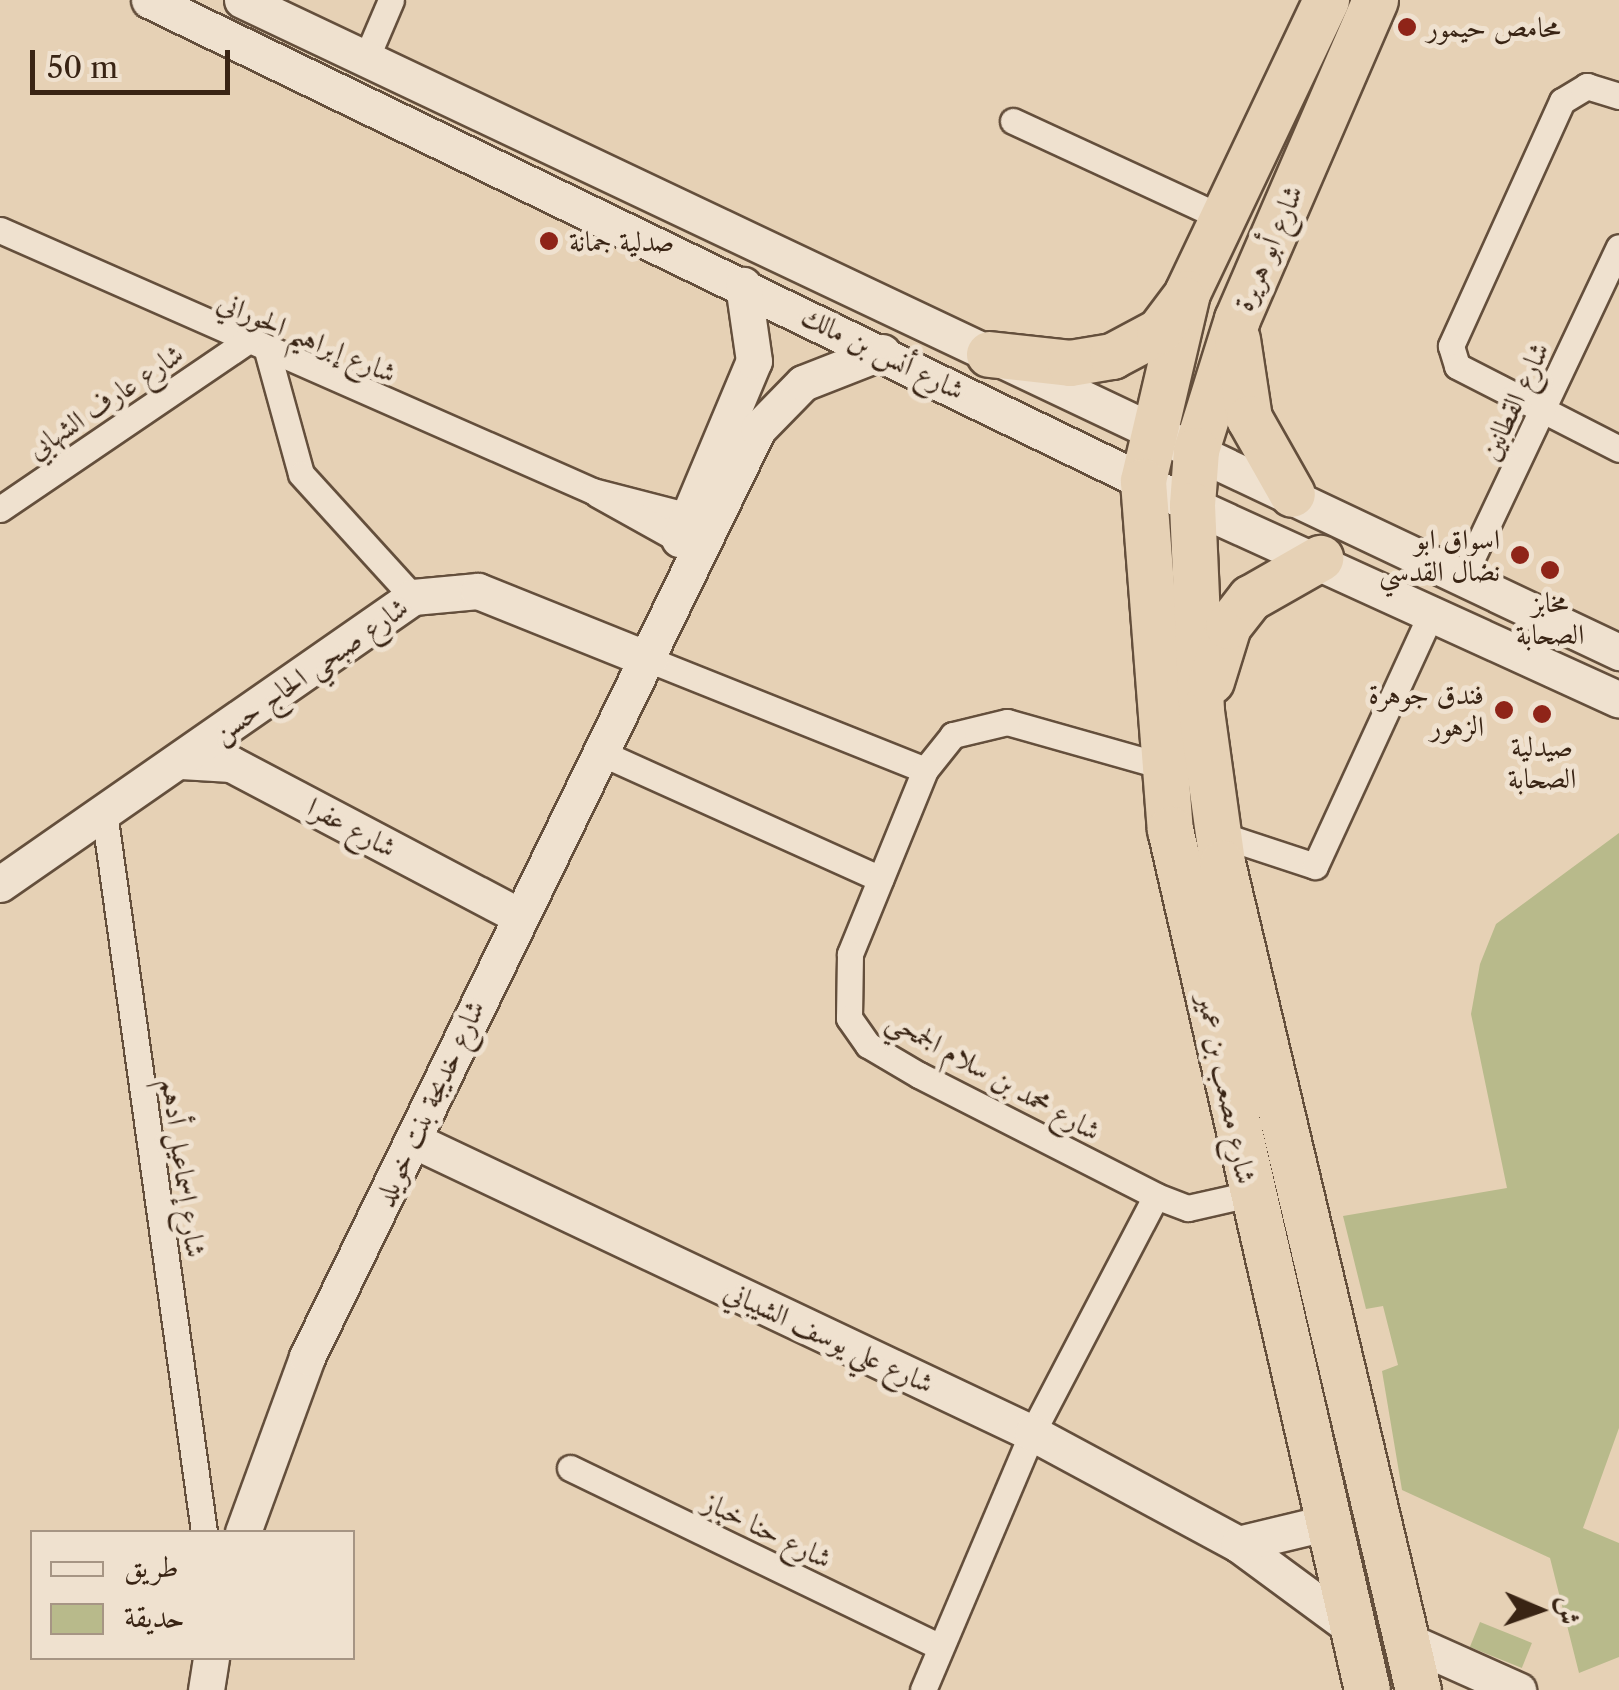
<!DOCTYPE html>
<html>
<head>
<meta charset="utf-8">
<style>
	body { margin:0 }
	#map { position:relative; width:1619px; height:1690px; overflow:hidden; background:#e6d1b5; font-family:"Libre Caslon Text",Amiri,serif }
	div>[style] { position:absolute }
	.green>* { inset:0; background:#b8ba8b; transform-origin:0 0 }
	.roads { filter:drop-shadow(2px 0 #644f3c) drop-shadow(-2px 0 #644f3c) drop-shadow(0 2px #644f3c) drop-shadow(0 -2px #644f3c) }
	.street>* { height:25px; margin:-12.5px; padding:0 12.5px; transform-origin:12.5px; border-radius:12.5px; background:#efe1cf }
	.secondary>* { height:35px; margin:-17.5px; padding:0 17.5px; transform-origin:17.5px; border-radius:17.5px; background:#efe1cf }
	.highway>* { height:45px; margin:-22.5px; padding:0 22.5px; transform-origin:22.5px; border-radius:22.5px; background:#e6d1b5 }
	.dots>* { width:28px; height:28px; translate:-50% -50%; box-sizing:border-box; border:5px solid #efe1cf; border-radius:50% }
	span { translate:-50% -50%; white-space:nowrap; text-align:center; line-height:1.15; -webkit-text-stroke:10px #efe1cf; paint-order:stroke }
	.poi-label { font-size:28px; color:#392414 }
	.left { translate:0 -50%; text-align:left }
	.right { translate:-100% -50%; text-align:right }
	.street-label { font-size:28px; color:#392414 }
	.legend { position:absolute; left:30px; top:1530px; width:325px; height:130px; box-sizing:border-box; background:#efe1cf; border:2px solid #a69584; margin:0; padding:12px 18px; list-style:none; font-size:30px; color:#392414 }
	.legend li { display:flex; align-items:center; gap:20px; height:50px }
	.legend b { width:50px; border:2px solid #a69584 }
	.north { position:absolute; left:1489px; top:1560px; width:100px; height:100px; -webkit-text-stroke:8px #efe1cf; paint-order:stroke; rotate:92deg; font-size:28px; font-weight:700; line-height:40px; text-align:center; color:#392414 }
	.north::after { content:''; display:block; margin:auto; width:35px; height:45px; background:#392414; clip-path:polygon(50% 0,100% 100%,50% 72%,0 100%) }
	.scale { position:absolute; left:30px; top:50px; width:200px; height:45px; box-sizing:border-box; border:5px solid #392414; border-top:0; padding-left:12px; font-size:30px; line-height:35px; white-space:nowrap; color:#392414; -webkit-text-stroke:8px #efe1cf; paint-order:stroke }
</style>
</head>
<body>
<div id="map">
	<div class="green">
		<i style="clip-path:polygon(1619px 833px,1619px 1428px,1583px 1528px,1619px 1543px,1619px 1657px,1579px 1673px,1550px 1558px,1402px 1490px,1382px 1371px,1398px 1365px,1383px 1306px,1366px 1309px,1343px 1216px,1507px 1188px,1471px 1014px,1480px 964px,1496px 924px)"></i>
		<i style="left:1480px;top:1622px;width:56px;height:27px;rotate:22deg"></i>
	</div>
	<div class="roads">
		<div class="street">
			<i style="left:365px;top:61px;width:66px;rotate:-66.9deg"></i>
			<i style="left:1619px;top:96px;width:34px;rotate:-163deg"></i>
			<i style="left:1587px;top:86px;width:29px;rotate:149deg"></i>
			<i style="left:1562px;top:101px;width:269px;rotate:114.4deg"></i>
			<i style="left:1451px;top:346px;width:21px;rotate:73deg"></i>
			<i style="left:1457px;top:366px;width:182px;rotate:27.1deg"></i>
			<i style="left:1013px;top:121px;width:231px;rotate:24.8deg"></i>
			<i style="left:0;top:230px;width:648px;rotate:23.76deg"></i>
			<i style="left:593px;top:491px;width:112px;rotate:14.5deg"></i>
			<i style="left:268px;top:354px;width:124px;rotate:74.6deg"></i>
			<i style="left:301px;top:474px;width:166px;rotate:47.7deg"></i>
			<i style="left:597px;top:494px;width:109px;rotate:29.2deg"></i>
			<i style="left:0;top:509px;width:295px;rotate:-34.2deg"></i>
			<i style="left:1462px;top:579px;width:367px;rotate:-64.7deg"></i>
			<i style="left:650px;top:660px;width:296px;rotate:21.8deg"></i>
			<i style="left:597px;top:751px;width:311px;rotate:24.3deg"></i>
			<i style="left:1159px;top:765px;width:158px;rotate:-164.2deg"></i>
			<i style="left:1007px;top:722px;width:56px;rotate:166.5deg"></i>
			<i style="left:953px;top:735px;width:45px;rotate:128.7deg"></i>
			<i style="left:925px;top:770px;width:199px;rotate:112.2deg"></i>
			<i style="left:850px;top:954px;width:64px;rotate:90.9deg"></i>
			<i style="left:849px;top:1018px;width:33px;rotate:55deg"></i>
			<i style="left:868px;top:1045px;width:59px;rotate:30.5deg"></i>
			<i style="left:919px;top:1075px;width:266px;rotate:27deg"></i>
			<i style="left:1156px;top:1196px;width:34px;rotate:21deg"></i>
			<i style="left:1188px;top:1208px;width:64px;rotate:-12.7deg"></i>
			<i style="left:104px;top:812px;width:727px;rotate:82.09deg"></i>
			<i style="left:1218px;top:834px;width:102px;rotate:18.3deg"></i>
			<i style="left:1315px;top:866px;width:282px;rotate:-65.3deg"></i>
			<i style="left:570px;top:1468px;width:411px;rotate:25.8deg"></i>
			<i style="left:923px;top:1690px;width:279px;rotate:-67deg"></i>
			<i style="left:1032px;top:1433px;width:267px;rotate:-62.4deg"></i>
		</div>
		<div class="secondary">
			<i style="left:149px;top:0;width:1159px;rotate:25.84deg"></i>
			<i style="left:1192px;top:505px;width:469px;rotate:24.5deg"></i>
			<i style="left:242px;top:0;width:1524px;rotate:25.34deg"></i>
			<i style="left:679px;top:539px;width:193px;rotate:-67.2deg"></i>
			<i style="left:754px;top:361px;width:77px;rotate:-98.2deg"></i>
			<i style="left:181px;top:761px;width:50px;rotate:3.4deg"></i>
			<i style="left:231px;top:764px;width:323px;rotate:27.8deg"></i>
			<i style="left:0;top:884px;width:503px;rotate:-34.8deg"></i>
			<i style="left:413px;top:597px;width:65px;rotate:-5.3deg"></i>
			<i style="left:478px;top:591px;width:185px;rotate:21.9deg"></i>
			<i style="left:413px;top:1140px;width:685px;rotate:25.33deg"></i>
			<i style="left:1032px;top:1433px;width:234px;rotate:28.3deg"></i>
			<i style="left:1238px;top:1544px;width:142px;rotate:36.4deg"></i>
			<i style="left:243px;top:1532px;width:186px;rotate:-69.9deg"></i>
			<i style="left:307px;top:1357px;width:1032px;rotate:-64.08deg"></i>
			<i style="left:758px;top:429px;width:64px;rotate:-45.6deg"></i>
			<i style="left:803px;top:383px;width:85px;rotate:-21.4deg"></i>
			<i style="left:1238px;top:1544px;width:94px;rotate:-13.6deg"></i>
			<i style="left:1406px;top:1640px;width:123px;rotate:24.1deg"></i>
			<i style="left:206px;top:1690px;width:32px;rotate:-81deg"></i>
		</div>
		<div class="highway">
			<i style="left:1326px;top:0;width:324px;rotate:115.4deg"></i>
			<i style="left:1187px;top:293px;width:193px;rotate:103.2deg"></i>
			<i style="left:1143px;top:481px;width:349px;rotate:85.6deg"></i>
			<i style="left:1170px;top:829px;width:883px;rotate:77.11deg"></i>
			<i style="left:1375px;top:0;width:348px;rotate:113.4deg"></i>
			<i style="left:1237px;top:319px;width:137px;rotate:107.4deg"></i>
			<i style="left:1196px;top:450px;width:55px;rotate:94.2deg"></i>
			<i style="left:1192px;top:505px;width:206px;rotate:87.5deg"></i>
			<i style="left:1201px;top:711px;width:153px;rotate:82.1deg"></i>
			<i style="left:1222px;top:863px;width:850px;rotate:76.67deg"></i>
			<i style="left:1237px;top:339px;width:80px;rotate:81.4deg"></i>
			<i style="left:1249px;top:418px;width:87px;rotate:60.5deg"></i>
			<i style="left:989px;top:354px;width:81px;rotate:6.3deg"></i>
			<i style="left:1070px;top:363px;width:43px;rotate:-9.5deg"></i>
			<i style="left:1112px;top:356px;width:53px;rotate:-28deg"></i>
			<i style="left:1159px;top:331px;width:40px;rotate:-53deg"></i>
			<i style="left:1211px;top:681px;width:58px;rotate:-72.8deg"></i>
			<i style="left:1228px;top:626px;width:36px;rotate:-52deg"></i>
			<i style="left:1250px;top:598px;width:81px;rotate:-29.7deg"></i>
		</div>
	</div>
	<div class="dots">
		<i style="left:1407px;top:27px;background:#8f2418"></i>
		<i style="left:549px;top:241px;background:#8f2418"></i>
		<i style="left:1520px;top:555px;background:#8f2418"></i>
		<i style="left:1550px;top:570px;background:#8f2418"></i>
		<i style="left:1504px;top:710px;background:#8f2418"></i>
		<i style="left:1542px;top:714px;background:#8f2418"></i>
	</div>
	<div class="poi-label">
		<span class="left" style="left:1427px;top:27px">محامص حيمور</span>
		<span class="left" style="left:569px;top:241px">صدلية جمانة</span>
		<span class="right" style="left:1500px;top:555px">اسواق ابو<br>نضال القدسي</span>
		<span style="left:1550px;top:618px">مخابز<br>الصحابة</span>
		<span class="right" style="left:1484px;top:710px">فندق جوهرة<br>الزهور</span>
		<span style="left:1542px;top:762px">صيدلية<br>الصحابة</span>
	</div>
	<div class="street-label">
		<span style="left:1268px;top:248px;rotate:-67deg">شارع أبو هريرة</span>
		<span style="left:307px;top:337px;rotate:23deg">شارع إبراهيم الحوراني</span>
		<span style="left:883px;top:353px;rotate:26deg">شارع أنس بن مالك</span>
		<span style="left:105px;top:401px;rotate:-34deg">شارع عارف الشهابي</span>
		<span style="left:1514px;top:401px;rotate:-65deg">شارع القطانين</span>
		<span style="left:310px;top:670px;rotate:-35deg">شارع صبحي الحاج حسن</span>
		<span style="left:352px;top:827px;rotate:28deg">شارع عفرا</span>
		<span style="left:994px;top:1075px;rotate:29deg">شارع محمد بن سلام الجمحي</span>
		<span style="left:1227px;top:1089px;rotate:78deg">شارع مصعب بن عمير</span>
		<span style="left:429px;top:1103px;rotate:-65deg">شارع خديجة بنت خويلد</span>
		<span style="left:184px;top:1168px;rotate:82deg">شارع إسماعيل أدهم</span>
		<span style="left:829px;top:1337px;rotate:25deg">شارع علي يوسف الشيباني</span>
		<span style="left:768px;top:1530px;rotate:26deg">شارع حنا خباز</span>
	</div>
	<ul class="legend">
	<li><b style="height:12px;background:#efe1cf"></b>طريق</li>
	<li><b style="height:28px;background:#b8ba8b"></b>حديقة</li>
	</ul>
	<div class="north">ش</div>
	<div class="scale">50 m</div>
</div>
</body>
</html>
